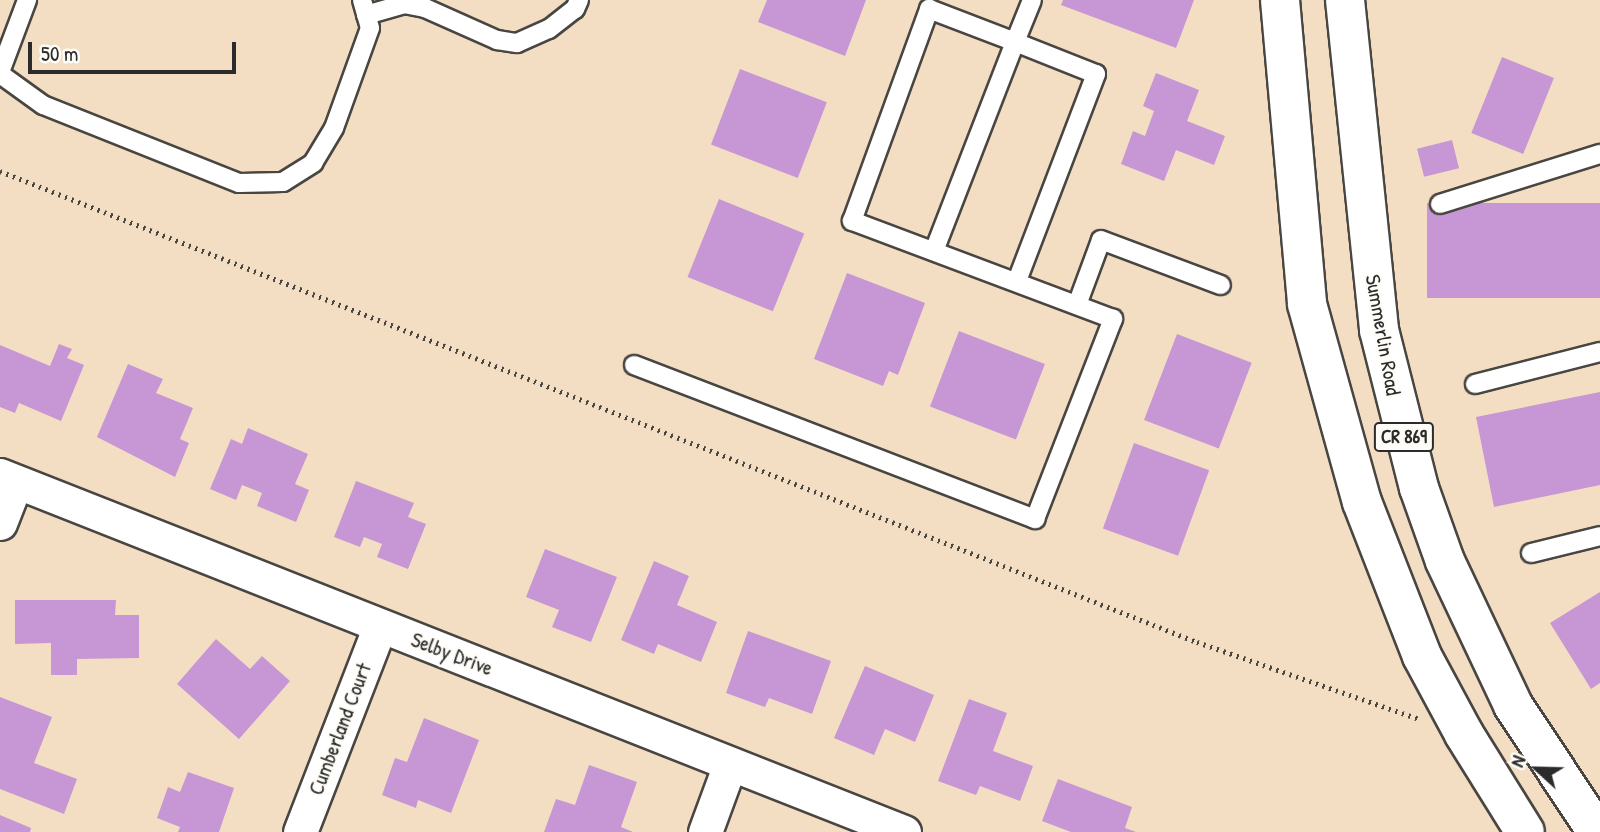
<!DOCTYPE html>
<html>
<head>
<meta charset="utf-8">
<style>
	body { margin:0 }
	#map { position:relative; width:1600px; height:832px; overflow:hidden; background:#f4dec3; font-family:"Patrick Hand",sans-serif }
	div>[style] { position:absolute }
	.building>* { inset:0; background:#c697d4; transform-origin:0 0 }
	.path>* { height:4.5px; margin-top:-2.25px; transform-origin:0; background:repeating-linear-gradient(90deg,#494642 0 2px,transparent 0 7px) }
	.roads { filter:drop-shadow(2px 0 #494642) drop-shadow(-2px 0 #494642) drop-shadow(0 2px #494642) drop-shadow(0 -2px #494642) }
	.service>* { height:18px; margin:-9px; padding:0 9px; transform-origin:9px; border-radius:9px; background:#fff }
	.minor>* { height:33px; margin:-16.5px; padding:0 16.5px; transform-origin:16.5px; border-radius:16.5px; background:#fff }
	.primary>* { height:38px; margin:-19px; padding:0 19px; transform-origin:19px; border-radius:19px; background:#fff }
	span { translate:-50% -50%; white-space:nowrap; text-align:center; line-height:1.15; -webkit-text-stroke:5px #fdfcf7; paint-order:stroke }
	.shield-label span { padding:2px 5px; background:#fdfcf7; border:2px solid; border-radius:5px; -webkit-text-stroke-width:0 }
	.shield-label { font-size:19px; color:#2b2b2b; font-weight:700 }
	.street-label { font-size:21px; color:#2b2b2b }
	.north { position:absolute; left:1502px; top:734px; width:70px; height:70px; -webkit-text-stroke:5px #fdfcf7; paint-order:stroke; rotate:292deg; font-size:19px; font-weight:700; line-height:28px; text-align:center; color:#2b2b2b }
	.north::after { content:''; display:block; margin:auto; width:24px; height:32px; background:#2b2b2b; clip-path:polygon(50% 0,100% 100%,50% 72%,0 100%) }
	.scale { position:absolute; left:28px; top:42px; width:208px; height:32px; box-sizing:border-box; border:4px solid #2b2b2b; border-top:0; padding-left:9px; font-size:21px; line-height:24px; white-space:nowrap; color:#2b2b2b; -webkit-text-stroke:5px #fdfcf7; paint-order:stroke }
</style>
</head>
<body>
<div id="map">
	<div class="building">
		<i style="clip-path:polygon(767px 0,866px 0,845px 56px,758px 22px)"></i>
		<i style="clip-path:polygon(1063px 0,1194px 0,1176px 48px,1061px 5px)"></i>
		<i style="left:1502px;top:57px;width:56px;height:82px;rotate:22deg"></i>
		<i style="left:740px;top:69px;width:93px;height:81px;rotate:21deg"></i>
		<i style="clip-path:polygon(1156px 73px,1199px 90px,1187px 121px,1225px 136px,1214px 165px,1176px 150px,1164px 181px,1121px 164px,1133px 131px,1145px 136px,1154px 111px,1143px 106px)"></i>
		<i style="left:1452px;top:140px;width:29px;height:36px;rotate:76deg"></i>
		<i style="left:719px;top:199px;width:92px;height:84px;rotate:22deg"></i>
		<i style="left:1600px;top:203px;width:95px;height:173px;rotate:90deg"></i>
		<i style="clip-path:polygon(847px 273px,925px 303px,898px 375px,889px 371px,883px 386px,814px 359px)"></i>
		<i style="left:959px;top:331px;width:92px;height:81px;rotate:21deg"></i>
		<i style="left:1177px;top:334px;width:80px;height:92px;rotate:21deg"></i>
		<i style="clip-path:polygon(59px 344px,72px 349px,67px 358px,84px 365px,61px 421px,19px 403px,15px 413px,0 407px,0 345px,50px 366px)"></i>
		<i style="clip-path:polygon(128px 364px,163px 379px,156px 393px,193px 408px,180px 439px,189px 443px,175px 477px,97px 437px)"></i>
		<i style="clip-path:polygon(1600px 392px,1600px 485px,1494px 507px,1476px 417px)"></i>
		<i style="clip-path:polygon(248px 428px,308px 454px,295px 484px,309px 490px,296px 522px,257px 506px,262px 493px,242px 485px,236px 500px,210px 489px,231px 439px,242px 444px)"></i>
		<i style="left:1134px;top:443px;width:80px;height:91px;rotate:20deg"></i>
		<i style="clip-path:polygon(356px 481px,414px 503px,408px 517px,426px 524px,408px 569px,377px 557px,382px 544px,364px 537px,360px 547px,334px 537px)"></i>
		<i style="clip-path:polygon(545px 549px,617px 577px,591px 642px,552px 627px,559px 610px,526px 597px)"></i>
		<i style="clip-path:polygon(654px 561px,689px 576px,677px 605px,717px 622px,701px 662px,658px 644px,654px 654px,621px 640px)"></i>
		<i style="clip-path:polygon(1600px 592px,1600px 683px,1591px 689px,1550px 623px)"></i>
		<i style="clip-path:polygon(15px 600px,116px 600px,115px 615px,139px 615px,139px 658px,77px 659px,77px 675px,51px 675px,51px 643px,15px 644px)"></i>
		<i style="clip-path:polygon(748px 631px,831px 661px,812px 714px,769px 698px,765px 707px,726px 693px)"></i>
		<i style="clip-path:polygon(216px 639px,250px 669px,262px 656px,290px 681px,239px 739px,177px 684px)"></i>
		<i style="clip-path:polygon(865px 666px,934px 695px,915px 742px,885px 729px,874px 755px,834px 738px)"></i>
		<i style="clip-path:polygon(0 697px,52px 717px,34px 763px,77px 779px,64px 814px,0 789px)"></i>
		<i style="clip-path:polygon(969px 699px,1007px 713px,993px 751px,1033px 766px,1020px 801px,980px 786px,976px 795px,938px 781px)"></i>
		<i style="clip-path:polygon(424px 718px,479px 740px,451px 813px,418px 800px,416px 808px,382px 795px,395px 758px,407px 762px)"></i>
		<i style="clip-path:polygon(589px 765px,637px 782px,621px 827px,633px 832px,544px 832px,556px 799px,575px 805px)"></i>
		<i style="clip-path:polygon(188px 772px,234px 788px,219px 832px,178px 832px,180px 827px,157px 818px,168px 787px,180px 792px)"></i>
		<i style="clip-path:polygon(1058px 779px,1132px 807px,1125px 828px,1136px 832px,1071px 832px,1042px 821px)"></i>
		<i style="clip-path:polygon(0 815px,31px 828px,30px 832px,0 832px)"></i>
	</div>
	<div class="path">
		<i style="left:0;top:171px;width:1286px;rotate:21.48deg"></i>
		<i style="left:1197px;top:642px;width:235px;rotate:19.1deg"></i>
	</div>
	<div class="roads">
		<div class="service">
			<i style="left:366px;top:15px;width:40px;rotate:-16deg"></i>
			<i style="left:404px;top:4px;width:21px;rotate:11deg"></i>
			<i style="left:425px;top:8px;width:79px;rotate:24deg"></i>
			<i style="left:497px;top:40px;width:20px;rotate:9deg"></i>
			<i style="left:517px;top:43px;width:35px;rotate:-24deg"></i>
			<i style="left:549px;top:29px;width:33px;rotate:-38deg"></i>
			<i style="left:575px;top:9px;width:10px;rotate:-66deg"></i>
			<i style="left:0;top:72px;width:77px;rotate:-69.4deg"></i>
			<i style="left:0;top:74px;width:53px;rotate:35.8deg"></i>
			<i style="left:43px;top:105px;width:211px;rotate:21.7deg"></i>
			<i style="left:239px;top:183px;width:44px;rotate:-1.3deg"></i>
			<i style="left:283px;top:182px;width:36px;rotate:-32deg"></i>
			<i style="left:313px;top:163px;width:41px;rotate:-59deg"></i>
			<i style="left:334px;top:128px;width:106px;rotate:-70.2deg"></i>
			<i style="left:370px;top:28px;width:29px;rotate:-106deg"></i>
			<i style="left:1440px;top:204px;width:168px;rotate:-17.4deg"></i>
			<i style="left:934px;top:251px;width:224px;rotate:-68.8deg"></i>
			<i style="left:1015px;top:42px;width:87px;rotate:21.6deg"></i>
			<i style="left:1096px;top:74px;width:222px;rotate:110.9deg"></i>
			<i style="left:1077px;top:305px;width:69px;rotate:-69.7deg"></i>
			<i style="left:1101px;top:240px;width:128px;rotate:20.6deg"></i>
			<i style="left:634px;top:365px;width:430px;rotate:21deg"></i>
			<i style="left:1035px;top:519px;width:215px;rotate:-68.7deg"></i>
			<i style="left:1113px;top:319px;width:279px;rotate:-159.4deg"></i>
			<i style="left:852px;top:221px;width:226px;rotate:-70deg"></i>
			<i style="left:929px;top:9px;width:92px;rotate:21deg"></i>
			<i style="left:1015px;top:42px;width:45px;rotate:-68deg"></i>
			<i style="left:1475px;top:384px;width:129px;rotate:-14.4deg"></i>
			<i style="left:1531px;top:553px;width:71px;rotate:-13.8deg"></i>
		</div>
		<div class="minor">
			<i style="left:0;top:475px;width:972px;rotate:21.55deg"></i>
			<i style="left:0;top:523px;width:44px;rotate:-68.7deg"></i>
			<i style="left:300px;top:832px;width:221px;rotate:-68.8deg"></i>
			<i style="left:705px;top:832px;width:72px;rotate:-69.8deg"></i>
		</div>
		<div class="primary">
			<i style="left:1280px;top:0;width:305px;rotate:84.9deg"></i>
			<i style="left:1307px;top:304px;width:205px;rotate:74.5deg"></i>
			<i style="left:1362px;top:502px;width:165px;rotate:68.7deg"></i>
			<i style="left:1422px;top:656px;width:89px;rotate:61.7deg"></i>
			<i style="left:1464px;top:734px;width:115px;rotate:58.1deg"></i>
			<i style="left:1345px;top:0;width:332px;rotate:84.1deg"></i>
			<i style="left:1379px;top:330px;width:163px;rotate:75.8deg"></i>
			<i style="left:1419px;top:488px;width:77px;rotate:70.4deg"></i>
			<i style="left:1445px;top:561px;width:159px;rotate:64.7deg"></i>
			<i style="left:1513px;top:705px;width:152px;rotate:56.5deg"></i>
		</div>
	</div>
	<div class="shield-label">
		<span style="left:1404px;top:437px">CR 869</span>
	</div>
	<div class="street-label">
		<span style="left:1383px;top:335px;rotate:80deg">Summerlin Road</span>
		<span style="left:452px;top:654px;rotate:21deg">Selby Drive</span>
		<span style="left:340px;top:729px;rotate:-69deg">Cumberland Court</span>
	</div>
	<div class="north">N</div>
	<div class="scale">50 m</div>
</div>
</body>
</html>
